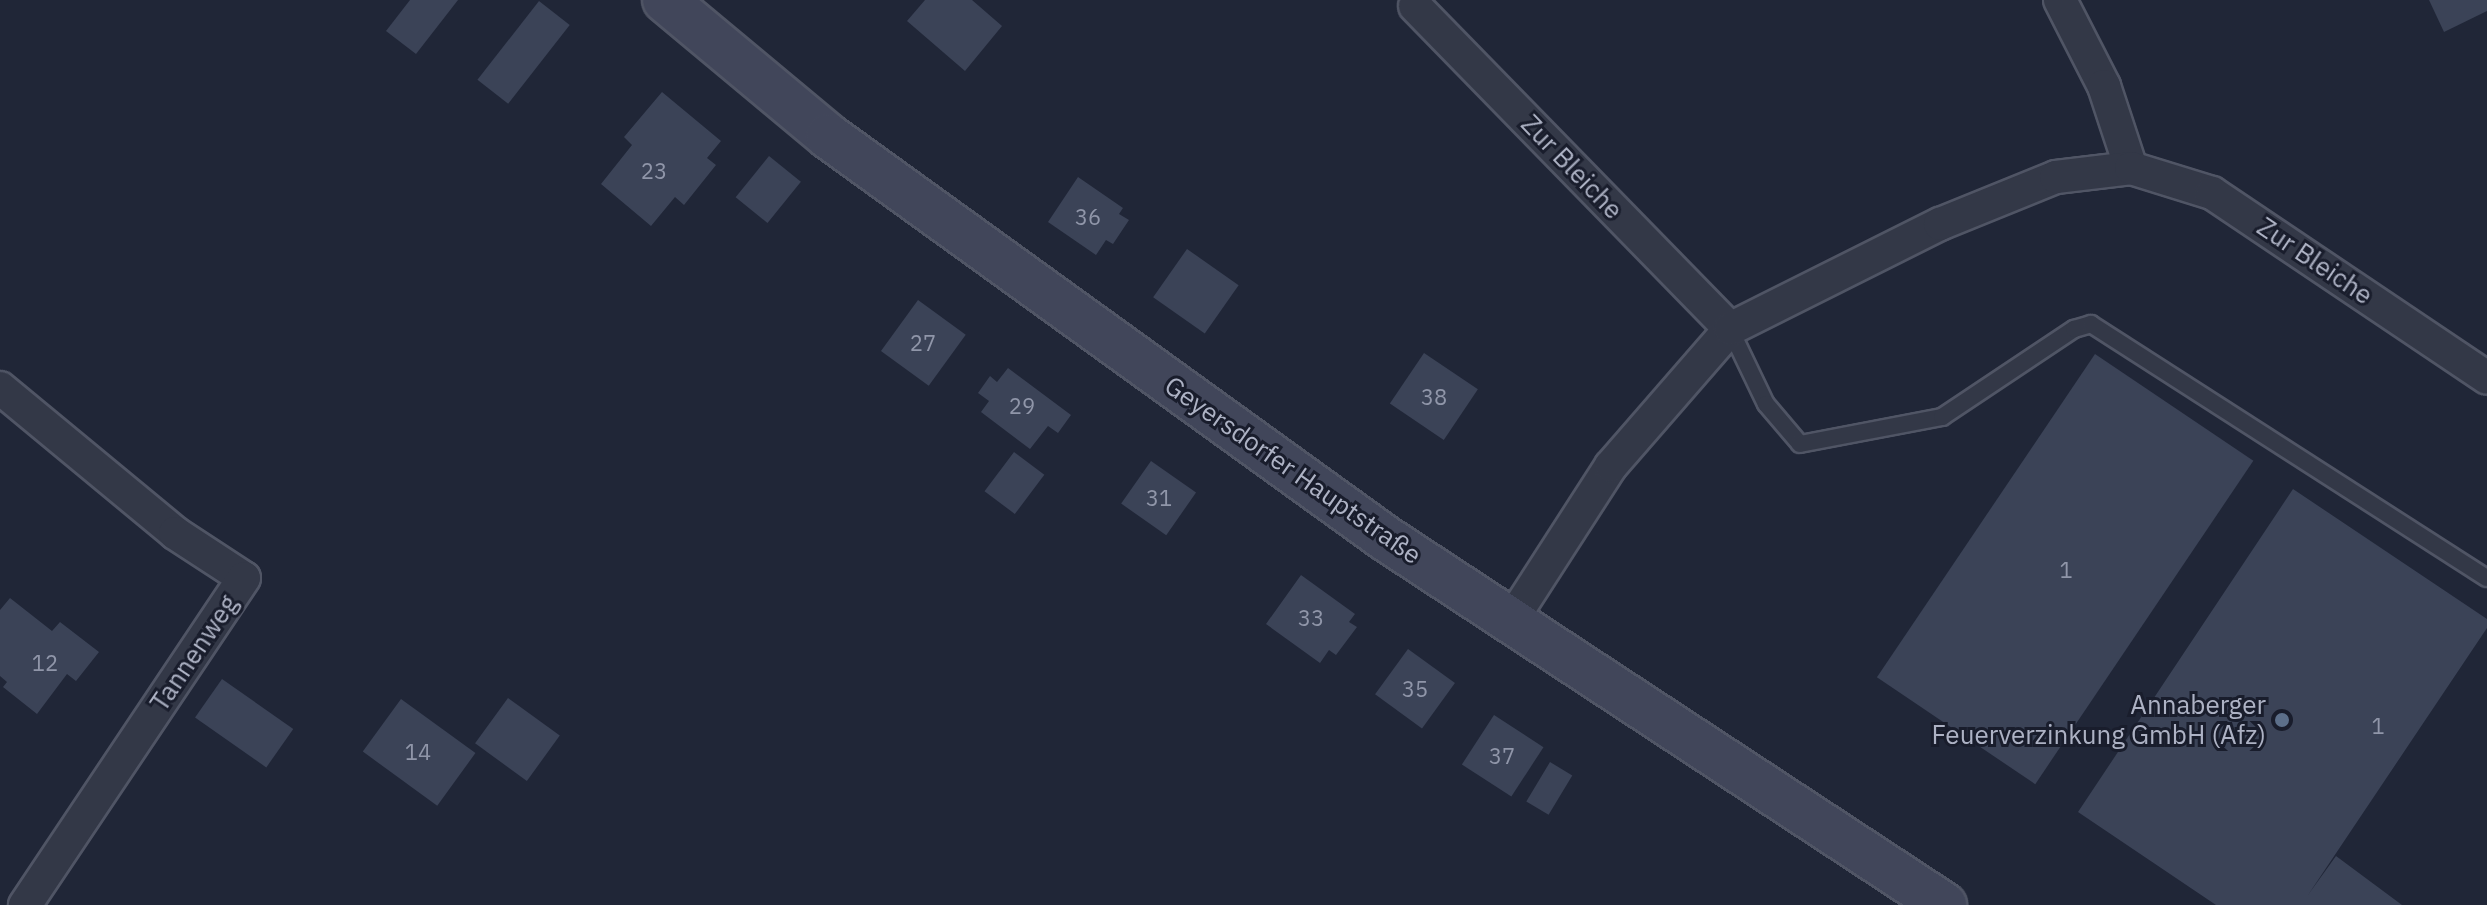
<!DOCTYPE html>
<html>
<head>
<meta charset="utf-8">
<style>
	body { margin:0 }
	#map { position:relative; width:2487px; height:905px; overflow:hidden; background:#202637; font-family:"IBM Plex Sans",sans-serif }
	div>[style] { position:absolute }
	.building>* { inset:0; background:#3b4357; transform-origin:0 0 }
	.roads { filter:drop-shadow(2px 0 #505565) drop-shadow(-2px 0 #505565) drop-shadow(0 2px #505565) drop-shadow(0 -2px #505565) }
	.service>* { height:16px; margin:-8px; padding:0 8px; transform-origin:8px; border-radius:8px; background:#333847 }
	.minor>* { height:32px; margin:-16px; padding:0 16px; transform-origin:16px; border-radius:16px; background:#333847 }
	.secondary>* { height:44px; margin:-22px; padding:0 22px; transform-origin:22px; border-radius:22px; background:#41465a }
	.dots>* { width:22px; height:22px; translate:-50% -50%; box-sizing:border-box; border:4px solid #191d2c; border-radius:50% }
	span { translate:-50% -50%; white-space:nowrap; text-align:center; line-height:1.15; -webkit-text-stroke:6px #191d2c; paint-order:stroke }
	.number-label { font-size:22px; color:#9096a9 }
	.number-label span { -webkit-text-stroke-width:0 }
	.street-label { font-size:26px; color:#adb2c4 }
	.poi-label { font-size:26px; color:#adb2c4 }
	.right { translate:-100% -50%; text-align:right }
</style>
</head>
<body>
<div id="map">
	<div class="building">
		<i style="clip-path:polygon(410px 0,458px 0,416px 54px,386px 31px)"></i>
		<i style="clip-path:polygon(925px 0,972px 0,1002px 26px,965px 71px,907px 21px)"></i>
		<i style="clip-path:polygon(2429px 0,2487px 0,2487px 11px,2444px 32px)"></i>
		<i style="left:539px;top:1px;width:39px;height:100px;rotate:38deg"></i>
		<i style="clip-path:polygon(662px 92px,721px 141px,707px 158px,716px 165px,684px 205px,675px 197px,651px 226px,601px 184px,632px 145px,624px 137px)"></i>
		<i style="left:769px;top:156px;width:41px;height:53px;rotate:39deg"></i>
		<i style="clip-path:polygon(1078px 177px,1123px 208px,1119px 214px,1129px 220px,1113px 244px,1106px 240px,1096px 255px,1048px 222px)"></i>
		<i style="left:1187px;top:249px;width:63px;height:59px;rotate:35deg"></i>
		<i style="left:918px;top:300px;width:59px;height:63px;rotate:36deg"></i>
		<i style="left:1424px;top:353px;width:65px;height:61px;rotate:34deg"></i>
		<i style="left:2095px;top:354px;width:191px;height:390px;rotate:34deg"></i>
		<i style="clip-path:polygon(1008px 368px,1071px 415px,1058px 433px,1048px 426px,1030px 449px,981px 412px,989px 401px,978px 393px,990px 376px,997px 382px)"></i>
		<i style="left:1014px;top:452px;width:38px;height:49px;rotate:37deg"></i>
		<i style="left:1151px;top:461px;width:55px;height:52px;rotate:35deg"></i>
		<i style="clip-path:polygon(2293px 489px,2487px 619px,2487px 628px,2308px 895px,2336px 856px,2402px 905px,2216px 905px,2078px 812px)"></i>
		<i style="clip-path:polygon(1301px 575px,1355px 614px,1349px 622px,1357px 627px,1336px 655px,1329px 650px,1320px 663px,1266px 624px)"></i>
		<i style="clip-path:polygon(10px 598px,52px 631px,60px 622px,99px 652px,76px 681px,67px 674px,37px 714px,3px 687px,7px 682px,0 676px,0 610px)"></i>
		<i style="left:1408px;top:649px;width:58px;height:56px;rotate:36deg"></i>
		<i style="left:222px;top:679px;width:87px;height:47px;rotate:35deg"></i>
		<i style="left:508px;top:698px;width:64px;height:56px;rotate:36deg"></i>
		<i style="left:401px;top:699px;width:92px;height:65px;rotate:36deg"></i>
		<i style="left:1494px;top:715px;width:59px;height:59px;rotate:33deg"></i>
		<i style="left:1550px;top:762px;width:26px;height:46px;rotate:31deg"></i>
	</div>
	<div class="roads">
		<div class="service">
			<i style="left:1730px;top:329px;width:83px;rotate:64.4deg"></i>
			<i style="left:1766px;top:404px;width:52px;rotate:49.6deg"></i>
			<i style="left:1800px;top:444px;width:145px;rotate:-10.8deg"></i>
			<i style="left:1942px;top:417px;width:159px;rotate:-33.7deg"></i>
			<i style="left:2074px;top:329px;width:18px;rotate:-16deg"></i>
			<i style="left:2091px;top:324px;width:470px;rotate:32.7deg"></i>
		</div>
		<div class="minor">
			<i style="left:2060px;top:0;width:97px;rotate:62.9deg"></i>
			<i style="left:2104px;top:86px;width:86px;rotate:71.8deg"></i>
			<i style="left:1415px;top:6px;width:451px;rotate:45.7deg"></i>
			<i style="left:0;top:388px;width:227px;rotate:39.6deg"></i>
			<i style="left:175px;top:533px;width:82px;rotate:33.1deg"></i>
			<i style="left:244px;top:578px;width:394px;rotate:123.8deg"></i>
			<i style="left:1511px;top:621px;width:184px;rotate:-57.2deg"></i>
			<i style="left:1611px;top:466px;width:181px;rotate:-49deg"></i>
			<i style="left:1730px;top:329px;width:235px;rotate:-26.6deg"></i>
			<i style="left:1940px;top:224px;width:125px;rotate:-22.1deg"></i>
			<i style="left:2056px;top:177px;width:76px;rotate:-6.8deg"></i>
			<i style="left:2131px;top:168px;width:85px;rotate:17.2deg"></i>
			<i style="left:2212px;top:193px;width:331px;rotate:33.9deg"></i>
		</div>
		<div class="secondary">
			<i style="left:665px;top:0;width:212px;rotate:39.8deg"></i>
			<i style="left:828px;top:136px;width:687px;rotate:35.82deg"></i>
			<i style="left:1385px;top:538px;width:669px;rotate:33.29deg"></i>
		</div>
	</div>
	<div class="dots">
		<i style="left:2282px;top:720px;background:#5c6f8a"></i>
	</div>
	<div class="number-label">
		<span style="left:654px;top:171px">23</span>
		<span style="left:1088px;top:217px">36</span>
		<span style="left:923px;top:343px">27</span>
		<span style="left:1434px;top:397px">38</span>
		<span style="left:1022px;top:406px">29</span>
		<span style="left:1159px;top:498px">31</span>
		<span style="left:2066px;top:570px">1</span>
		<span style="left:1311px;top:618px">33</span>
		<span style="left:45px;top:663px">12</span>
		<span style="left:1415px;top:689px">35</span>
		<span style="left:2378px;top:726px">1</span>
		<span style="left:418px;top:752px">14</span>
		<span style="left:1502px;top:756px">37</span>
	</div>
	<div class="street-label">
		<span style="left:1572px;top:167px;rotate:46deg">Zur Bleiche</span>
		<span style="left:2315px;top:261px;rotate:34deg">Zur Bleiche</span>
		<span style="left:1293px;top:470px;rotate:35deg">Geyersdorfer Hauptstraße</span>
		<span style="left:194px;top:653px;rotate:-56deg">Tannenweg</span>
	</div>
	<div class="poi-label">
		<span class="right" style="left:2266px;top:720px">Annaberger<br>Feuerverzinkung GmbH (Afz)</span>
	</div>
</div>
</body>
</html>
